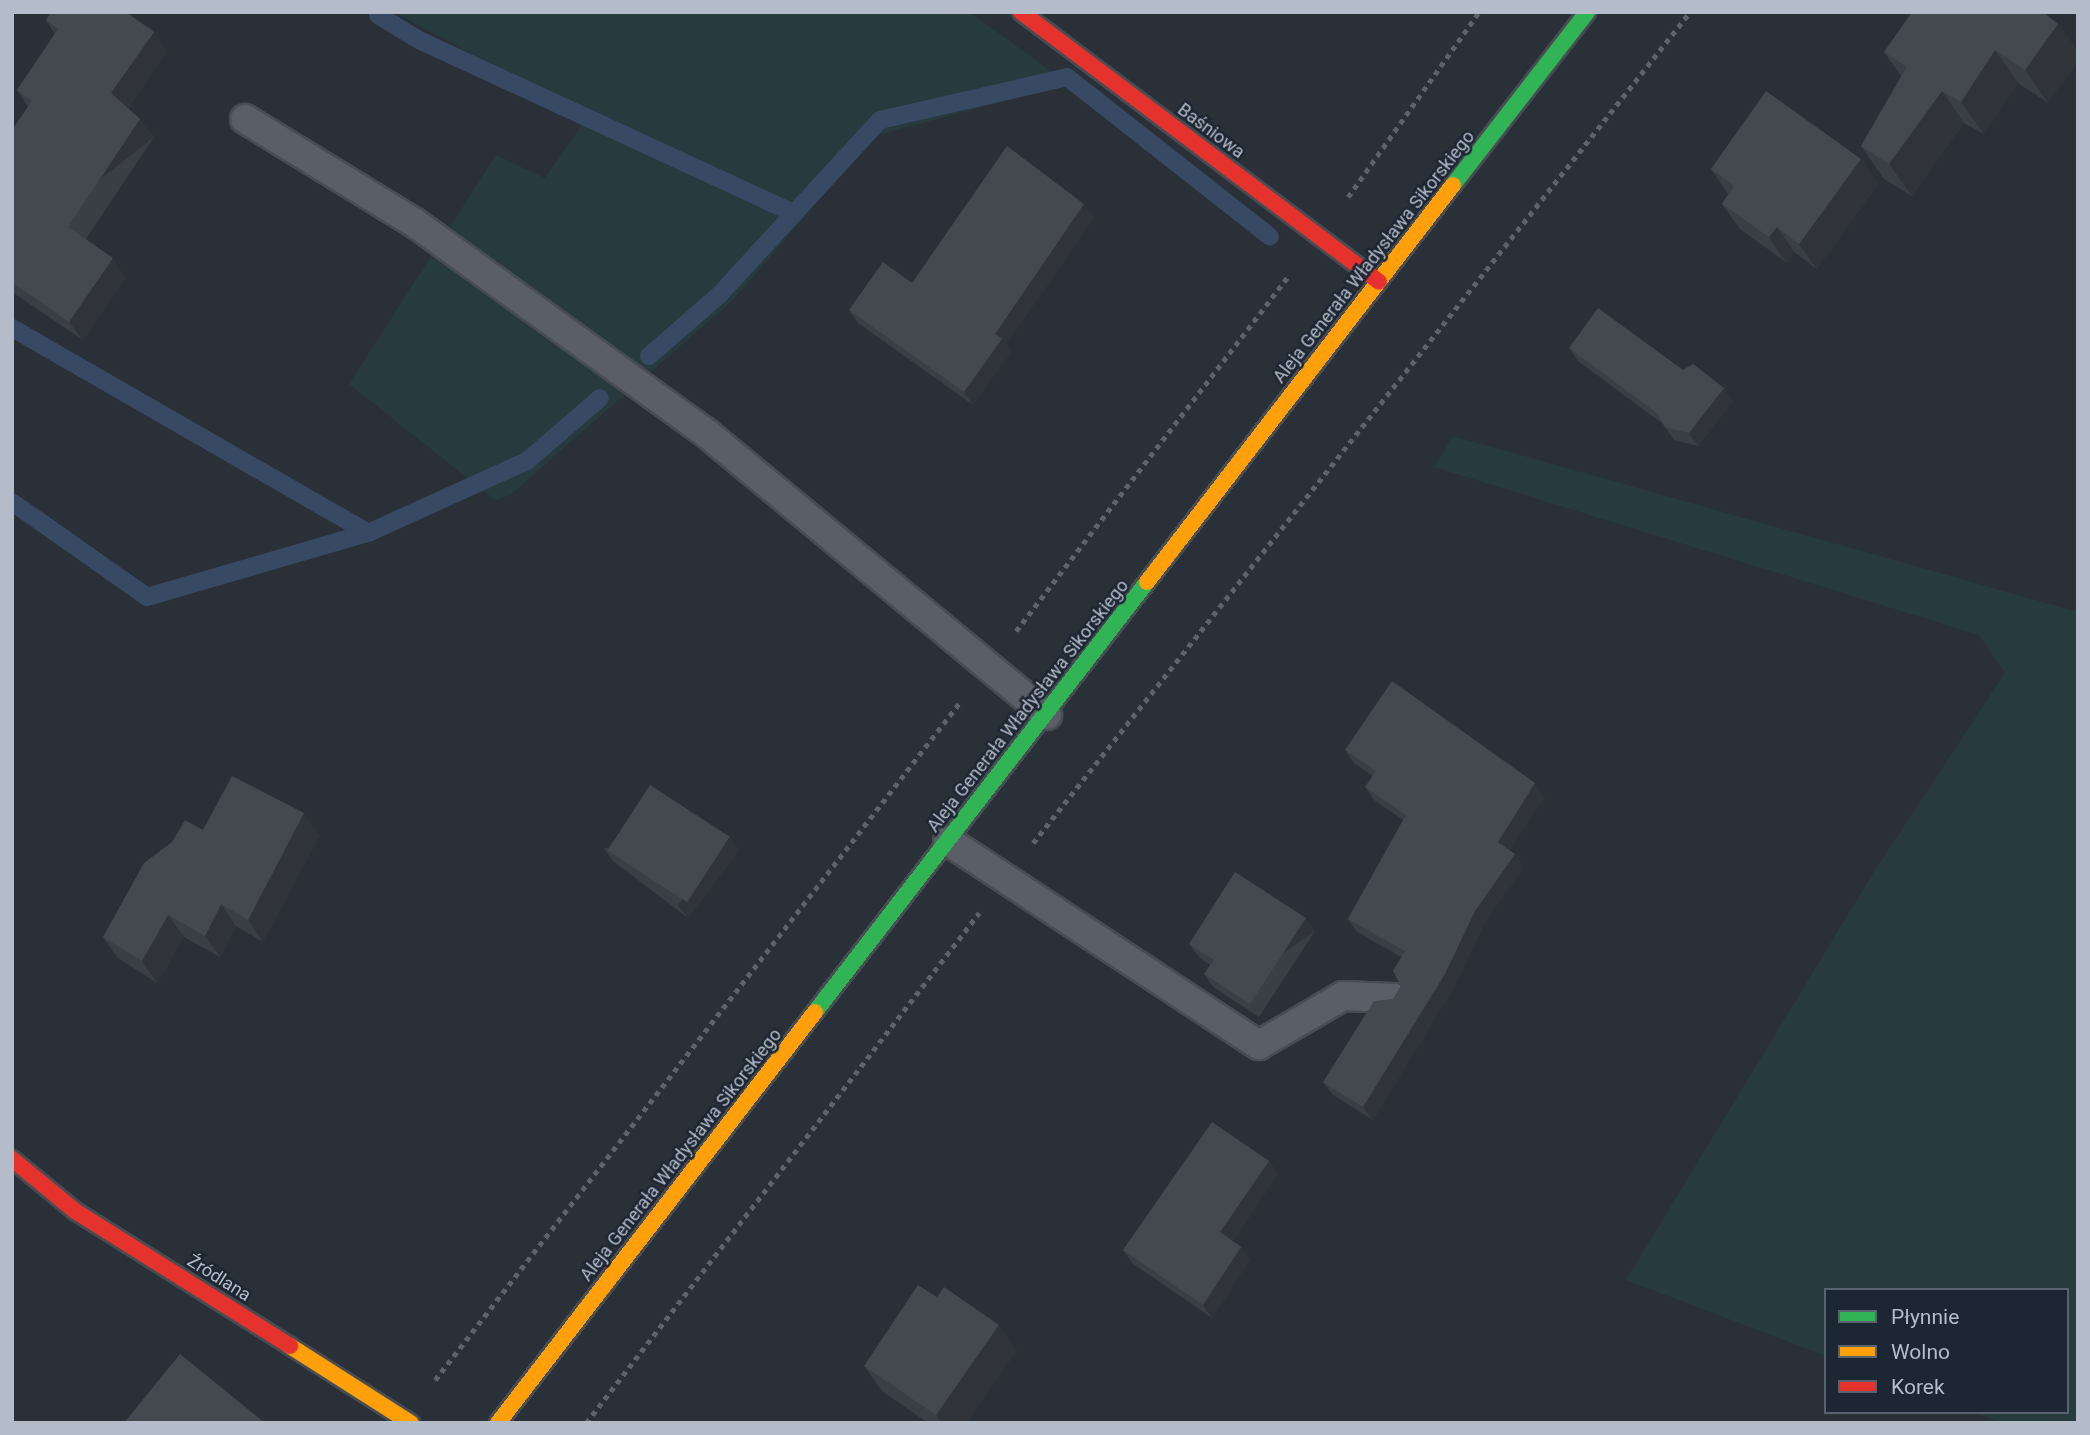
<!DOCTYPE html>
<html>
<head>
<meta charset="utf-8">
<style>
	body { margin:0 }
	#map { position:relative; width:2090px; height:1435px; overflow:hidden; background:#2a3038; font-family:Roboto,sans-serif }
	div>[style] { position:absolute }
	.green>* { inset:0; background:#273a3e }
	.stream>* { height:18px; margin:-9px; padding:0 9px; transform-origin:9px; border-radius:9px; background:#384963 }
	.path>* { height:4.5px; margin-top:-2.25px; transform-origin:0; background:repeating-linear-gradient(90deg,#5d636a 0 5px,transparent 0 10px) }
	.roads { filter:drop-shadow(2px 0 #484c53) drop-shadow(-2px 0 #484c53) drop-shadow(0 2px #484c53) drop-shadow(0 -2px #484c53) }
	.lane>* { height:28px; margin:-14px; padding:0 14px; transform-origin:14px; border-radius:14px; background:#5a5e66 }
	.fast>* { height:16px; margin:-8px; padding:0 8px; transform-origin:8px; border-radius:8px; background:#30b455 }
	.slow>* { height:16px; margin:-8px; padding:0 8px; transform-origin:8px; border-radius:8px; background:#ff9f0a }
	.jam>* { height:16px; margin:-8px; padding:0 8px; transform-origin:8px; border-radius:8px; background:#e5322d }
	.wall>* { inset:0; background:#3a3f45 }
	.shaded-wall>* { inset:0; background:#303338; transform-origin:0 0 }
	.building>* { inset:0; background:#444950; transform-origin:0 0 }
	span { translate:-50% -50%; white-space:nowrap; text-align:center; line-height:1.15; -webkit-text-stroke:5px #1d2633; paint-order:stroke }
	.street-label { font-size:18px; color:#b4bcc9 }
	.frame { position:absolute; inset:0; border:14px solid #b4bcc9; pointer-events:none }
	.legend { position:absolute; left:1824px; top:1288px; width:245px; height:126px; box-sizing:border-box; background:#1d2633; border:2px solid #59626f; margin:0; padding:9px 12px; list-style:none; font-size:21px; color:#b4bcc9 }
	.legend li { display:flex; align-items:center; gap:14px; height:35px }
	.legend b { width:35px; border:2px solid #59626f }
</style>
</head>
<body>
<div id="map">
	<div class="green">
		<i style="clip-path:polygon(394px 12px,970px 12px,1068px 84px,874px 136px,733px 300px,510px 495px,495px 500px,349px 384px,496px 155px,545px 178px,588px 116px)"></i>
		<i style="clip-path:polygon(1453px 436px,2078px 612px,2078px 1423px,2001px 1423px,1974px 1412px,2067px 1412px,2067px 1290px,1826px 1290px,1826px 1356px,1626px 1280px,1875px 870px,2005px 673px,1979px 635px,1434px 467px)"></i>
	</div>
	<div class="stream">
		<i style="left:378px;top:15px;width:48px;rotate:31.4deg"></i>
		<i style="left:419px;top:40px;width:411px;rotate:24.8deg"></i>
		<i style="left:12px;top:328px;width:411px;rotate:29.9deg"></i>
		<i style="left:649px;top:356px;width:94px;rotate:-41.1deg"></i>
		<i style="left:720px;top:294px;width:236px;rotate:-47.4deg"></i>
		<i style="left:880px;top:120px;width:192px;rotate:-12.9deg"></i>
		<i style="left:1067px;top:77px;width:258px;rotate:38.2deg"></i>
		<i style="left:12px;top:502px;width:165px;rotate:35.1deg"></i>
		<i style="left:147px;top:597px;width:230px;rotate:-16.2deg"></i>
		<i style="left:368px;top:533px;width:175px;rotate:-24.4deg"></i>
		<i style="left:527px;top:461px;width:96px;rotate:-40.8deg"></i>
	</div>
	<div class="path">
		<i style="left:1348px;top:197px;width:227px;rotate:-54.7deg"></i>
		<i style="left:1016px;top:631px;width:446px;rotate:-52.5deg"></i>
		<i style="left:1033px;top:843px;width:1059px;rotate:-51.67deg"></i>
		<i style="left:435px;top:1380px;width:859px;rotate:-52.24deg"></i>
		<i style="left:586px;top:1423px;width:644px;rotate:-52.38deg"></i>
	</div>
	<div class="roads">
		<div class="lane">
			<i style="left:245px;top:119px;width:199px;rotate:31.5deg"></i>
			<i style="left:415px;top:223px;width:357px;rotate:35.8deg"></i>
			<i style="left:705px;top:432px;width:444px;rotate:39.6deg"></i>
			<i style="left:948px;top:841px;width:372px;rotate:33.3deg"></i>
			<i style="left:1259px;top:1045px;width:97px;rotate:-30.3deg"></i>
			<i style="left:1343px;top:996px;width:51px;rotate:2.2deg"></i>
		</div>
		<div class="fast">
			<i style="left:1453px;top:185px;width:219px;rotate:-52.2deg"></i>
			<i style="left:815px;top:1012px;width:543px;rotate:-52.33deg"></i>
		</div>
		<div class="slow">
			<i style="left:1147px;top:582px;width:501px;rotate:-52.38deg"></i>
			<i style="left:290px;top:1346px;width:143px;rotate:32.5deg"></i>
			<i style="left:498px;top:1423px;width:519px;rotate:-52.36deg"></i>
		</div>
		<div class="jam">
			<i style="left:1021px;top:12px;width:448px;rotate:37deg"></i>
			<i style="left:12px;top:1159px;width:82px;rotate:39.5deg"></i>
			<i style="left:75px;top:1211px;width:254px;rotate:32.1deg"></i>
		</div>
	</div>
	<div class="wall">
		<i style="clip-path:polygon(46px 20px,154px 32px,167px 51px,128px 108px,154px 137px,86px 239px,126px 277px,83px 340px,12px 292px,12px 130px,28px 107px,17px 90px,55px 34px)"></i>
		<i style="clip-path:polygon(2058px 24px,2078px 52px,2078px 60px,2048px 103px,2018px 83px,1984px 134px,1964px 123px,1912px 196px,1884px 179px,1861px 146px,1901px 76px,1884px 52px)"></i>
		<i style="clip-path:polygon(1861px 159px,1878px 184px,1817px 269px,1794px 252px,1787px 263px,1740px 229px,1722px 204px,1728px 194px,1711px 169px)"></i>
		<i style="clip-path:polygon(1094px 217px,1006px 345px,1011px 352px,973px 405px,858px 323px,849px 310px,912px 283px)"></i>
		<i style="clip-path:polygon(1569px 348px,1683px 370px,1724px 388px,1733px 401px,1698px 446px,1674px 440px,1663px 424px,1578px 361px)"></i>
		<i style="clip-path:polygon(1345px 750px,1545px 797px,1509px 850px,1515px 854px,1524px 867px,1484px 924px,1454px 987px,1373px 1120px,1333px 1095px,1323px 1082px,1393px 999px,1401px 986px,1401px 957px,1357px 932px,1348px 919px,1403px 820px,1374px 800px,1365px 787px,1373px 776px,1354px 763px)"></i>
		<i style="clip-path:polygon(203px 830px,320px 835px,263px 942px,236px 926px,220px 957px,184px 937px,157px 983px,118px 958px,103px 937px)"></i>
		<i style="clip-path:polygon(604px 848px,739px 850px,688px 918px,613px 861px)"></i>
		<i style="clip-path:polygon(1315px 931px,1259px 1017px,1213px 987px,1204px 974px,1210px 965px,1199px 957px,1189px 944px)"></i>
		<i style="clip-path:polygon(1269px 1161px,1278px 1174px,1233px 1241px,1241px 1247px,1250px 1260px,1212px 1318px,1132px 1263px,1123px 1250px)"></i>
		<i style="clip-path:polygon(1017px 1350px,966px 1423px,928px 1423px,882px 1391px,864px 1366px)"></i>
	</div>
	<div class="shaded-wall">
		<i style="clip-path:polygon(2058px 24px,2078px 52px,2078px 60px,2048px 103px,2025px 70px)"></i>
		<i style="clip-path:polygon(154px 32px,167px 51px,125px 112px,111px 93px)"></i>
		<i style="clip-path:polygon(1995px 50px,2018px 83px,1984px 134px,1961px 102px)"></i>
		<i style="clip-path:polygon(1942px 91px,1964px 123px,1912px 196px,1889px 164px)"></i>
		<i style="left:140px;top:119px;width:23px;height:130px;rotate:52deg"></i>
		<i style="clip-path:polygon(1861px 159px,1878px 184px,1817px 269px,1799px 244px)"></i>
		<i style="clip-path:polygon(1084px 204px,1094px 217px,1006px 345px,1011px 352px,973px 405px,964px 392px,995px 334px)"></i>
		<i style="clip-path:polygon(1777px 227px,1794px 252px,1787px 263px,1769px 237px)"></i>
		<i style="clip-path:polygon(113px 258px,126px 277px,83px 340px,69px 322px)"></i>
		<i style="clip-path:polygon(1724px 388px,1733px 401px,1698px 446px,1689px 433px)"></i>
		<i style="clip-path:polygon(1535px 783px,1545px 797px,1507px 855px,1498px 842px)"></i>
		<i style="clip-path:polygon(304px 813px,320px 835px,263px 942px,248px 920px)"></i>
		<i style="clip-path:polygon(730px 837px,739px 850px,688px 918px,678px 905px)"></i>
		<i style="clip-path:polygon(1515px 854px,1524px 867px,1484px 924px,1454px 987px,1373px 1120px,1363px 1107px,1475px 911px)"></i>
		<i style="clip-path:polygon(221px 904px,236px 926px,220px 957px,205px 936px)"></i>
		<i style="clip-path:polygon(168px 915px,184px 937px,157px 983px,142px 961px)"></i>
		<i style="left:1306px;top:918px;width:16px;height:103px;rotate:55deg"></i>
		<i style="clip-path:polygon(1269px 1161px,1278px 1174px,1230px 1245px,1220px 1232px)"></i>
		<i style="clip-path:polygon(1241px 1247px,1250px 1260px,1212px 1318px,1203px 1305px)"></i>
		<i style="clip-path:polygon(999px 1325px,1017px 1350px,966px 1423px,941px 1423px,936px 1415px)"></i>
	</div>
	<div class="building">
		<i style="clip-path:polygon(51px 12px,126px 12px,154px 32px,111px 93px,140px 119px,68px 227px,113px 258px,69px 322px,12px 282px,12px 130px,32px 101px,17px 90px,58px 29px,46px 20px)"></i>
		<i style="clip-path:polygon(1912px 12px,2043px 12px,2058px 24px,2025px 70px,1995px 50px,1961px 102px,1942px 91px,1889px 164px,1861px 146px,1907px 67px,1884px 52px)"></i>
		<i style="clip-path:polygon(1766px 91px,1861px 159px,1799px 244px,1777px 227px,1769px 237px,1722px 204px,1734px 186px,1711px 169px)"></i>
		<i style="clip-path:polygon(1007px 146px,1084px 204px,995px 334px,1002px 339px,964px 392px,849px 310px,883px 262px,912px 283px)"></i>
		<i style="clip-path:polygon(1598px 308px,1683px 370px,1693px 364px,1724px 388px,1689px 433px,1665px 427px,1657px 413px,1569px 348px)"></i>
		<i style="clip-path:polygon(1392px 681px,1535px 783px,1498px 842px,1515px 854px,1475px 911px,1445px 974px,1363px 1107px,1323px 1082px,1374px 1001px,1393px 999px,1401px 986px,1393px 971px,1405px 951px,1348px 919px,1406px 815px,1365px 787px,1376px 771px,1345px 750px)"></i>
		<i style="clip-path:polygon(232px 776px,304px 813px,248px 920px,221px 904px,205px 936px,168px 915px,142px 961px,103px 937px,144px 863px,172px 842px,185px 820px,203px 830px)"></i>
		<i style="left:650px;top:785px;width:95px;height:78px;rotate:33deg"></i>
		<i style="clip-path:polygon(1235px 872px,1306px 918px,1250px 1004px,1204px 974px,1214px 960px,1189px 944px)"></i>
		<i style="clip-path:polygon(1212px 1122px,1269px 1161px,1220px 1232px,1241px 1247px,1203px 1305px,1123px 1250px)"></i>
		<i style="clip-path:polygon(918px 1285px,937px 1297px,944px 1287px,999px 1325px,936px 1415px,864px 1366px)"></i>
		<i style="clip-path:polygon(180px 1354px,265px 1423px,124px 1423px)"></i>
	</div>
	<div class="street-label">
		<span style="left:1211px;top:131px;rotate:37deg">Baśniowa</span>
		<span style="left:1374px;top:257px;rotate:-52deg">Aleja Generała Władysława Sikorskiego</span>
		<span style="left:1028px;top:706px;rotate:-52deg">Aleja Generała Władysława Sikorskiego</span>
		<span style="left:681px;top:1155px;rotate:-52deg">Aleja Generała Władysława Sikorskiego</span>
		<span style="left:219px;top:1278px;rotate:32deg">Źródlana</span>
	</div>
	<div class="frame"></div>
	<ul class="legend">
	<li><b style="height:9px;background:#30b455"></b>Płynnie</li>
	<li><b style="height:9px;background:#ff9f0a"></b>Wolno</li>
	<li><b style="height:9px;background:#e5322d"></b>Korek</li>
	</ul>
</div>
</body>
</html>
